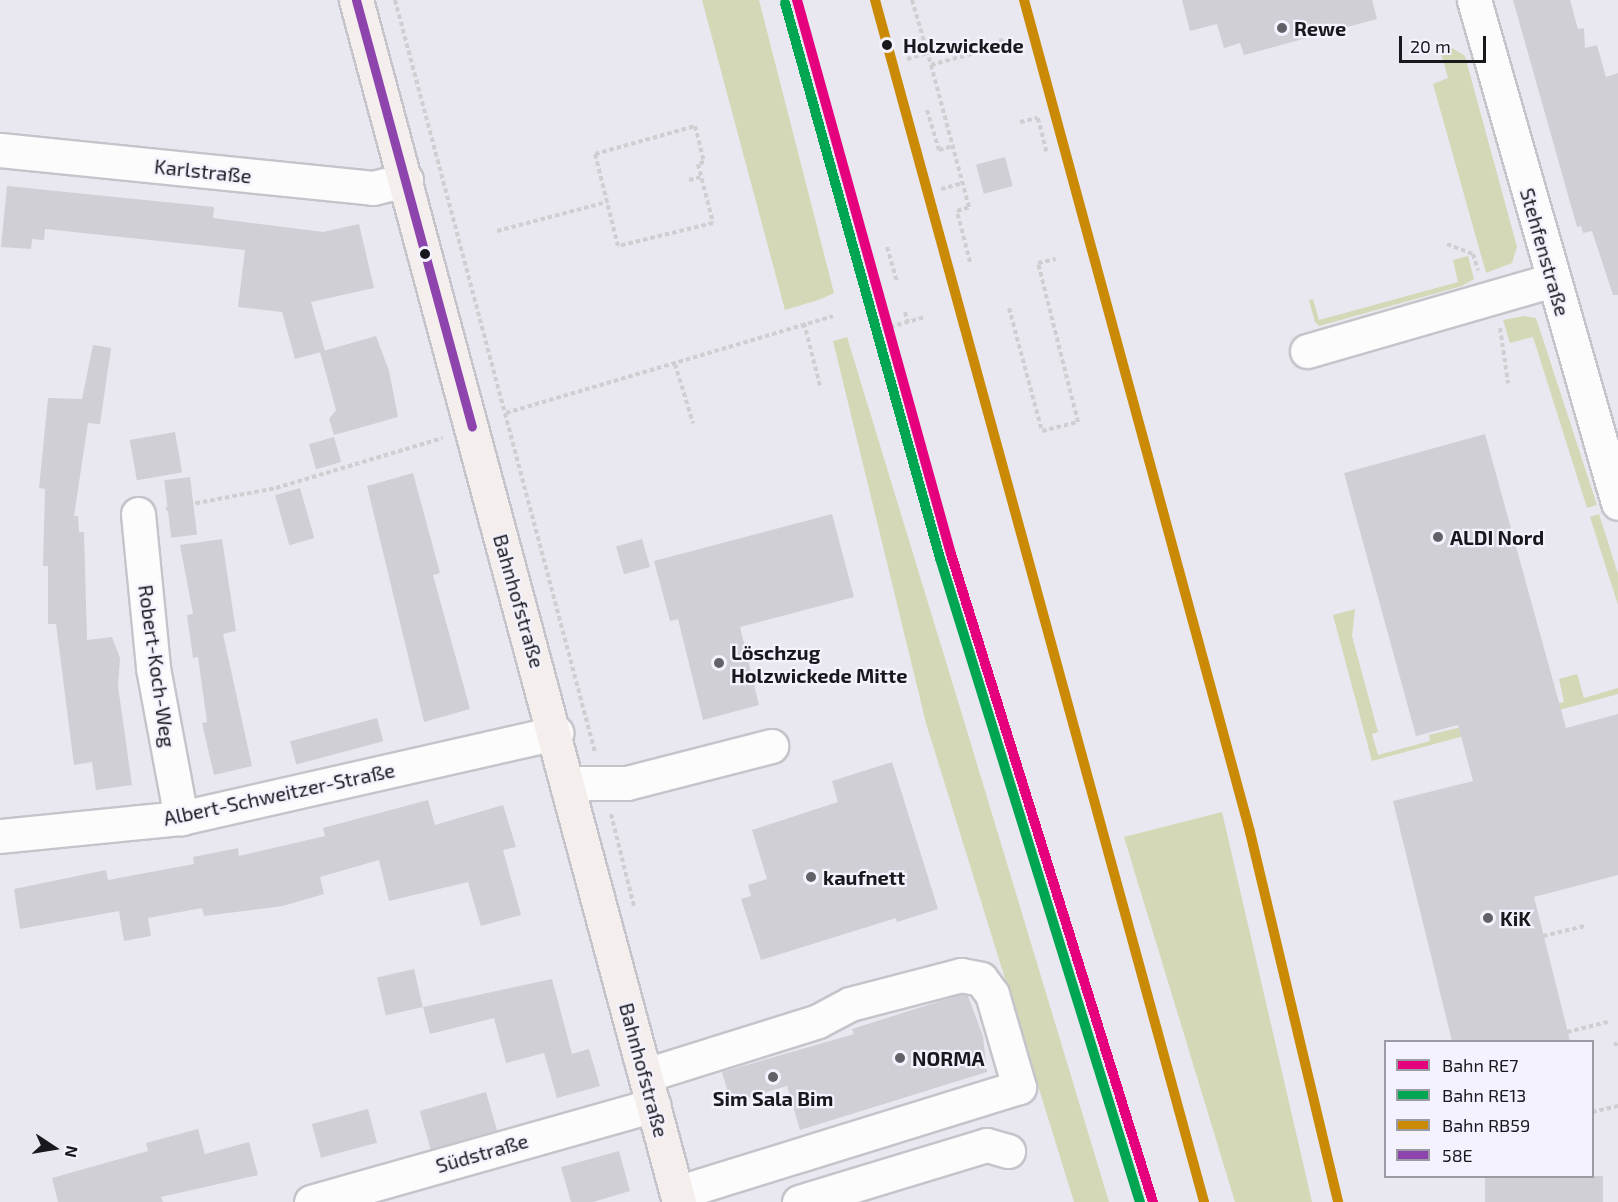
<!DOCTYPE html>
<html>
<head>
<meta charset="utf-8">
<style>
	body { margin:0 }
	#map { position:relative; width:1618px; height:1202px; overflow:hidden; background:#e9e8f0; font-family:"Exo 2",sans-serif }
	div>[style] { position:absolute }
	.green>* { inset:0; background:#d4d8b6 }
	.building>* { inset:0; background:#cfcfd5; transform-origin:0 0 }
	.path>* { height:4px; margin-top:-2px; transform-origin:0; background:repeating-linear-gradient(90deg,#cfced1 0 4.5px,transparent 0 7.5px) }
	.roads { filter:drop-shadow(2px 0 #c5c4ca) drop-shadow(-2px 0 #c5c4ca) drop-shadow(0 2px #c5c4ca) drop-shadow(0 -2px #c5c4ca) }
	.minor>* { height:33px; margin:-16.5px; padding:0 16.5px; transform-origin:16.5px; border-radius:16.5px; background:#fcfcfd }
	.major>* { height:33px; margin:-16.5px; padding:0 16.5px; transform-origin:16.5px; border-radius:16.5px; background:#f4eeed }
	.bus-1>* { height:9px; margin:-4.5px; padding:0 4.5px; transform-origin:4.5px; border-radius:4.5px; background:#8e44ad }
	.rail-1>* { height:10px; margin:-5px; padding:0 5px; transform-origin:5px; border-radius:5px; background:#e5007d }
	.rail-2>* { height:10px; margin:-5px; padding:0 5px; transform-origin:5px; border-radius:5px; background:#00a651 }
	.rail-3>* { height:10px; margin:-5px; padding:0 5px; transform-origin:5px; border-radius:5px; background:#ca8a06 }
	.dots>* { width:16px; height:16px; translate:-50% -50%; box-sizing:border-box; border:3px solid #f3f2fe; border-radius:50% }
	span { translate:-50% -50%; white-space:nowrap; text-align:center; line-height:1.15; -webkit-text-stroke:4.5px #f3f2fe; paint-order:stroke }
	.poi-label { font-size:20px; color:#18181d; font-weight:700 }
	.left { translate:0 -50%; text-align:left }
	.stop-label { font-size:20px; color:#18181d; font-weight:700 }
	.street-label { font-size:20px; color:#18181d }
	.legend { position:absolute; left:1384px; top:1040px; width:210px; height:138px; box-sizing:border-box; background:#f3f2fe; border:2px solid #9b9ba4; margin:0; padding:8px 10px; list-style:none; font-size:18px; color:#18181d }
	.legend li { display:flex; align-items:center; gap:12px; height:30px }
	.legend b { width:30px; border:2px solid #9b9ba4 }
	.north { position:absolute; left:24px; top:1118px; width:60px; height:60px; -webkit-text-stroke:4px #f3f2fe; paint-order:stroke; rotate:102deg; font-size:16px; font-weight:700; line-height:24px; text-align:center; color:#18181d }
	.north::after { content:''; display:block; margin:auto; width:21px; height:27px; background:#18181d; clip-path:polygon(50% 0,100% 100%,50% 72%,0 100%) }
	.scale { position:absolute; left:1399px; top:36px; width:87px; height:27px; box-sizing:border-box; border:3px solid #18181d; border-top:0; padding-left:8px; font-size:18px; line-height:21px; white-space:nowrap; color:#18181d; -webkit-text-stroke:4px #f3f2fe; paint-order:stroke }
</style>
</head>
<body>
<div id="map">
	<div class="green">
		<i style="clip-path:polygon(702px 0,759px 0,834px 293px,821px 299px,785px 310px)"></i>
		<i style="clip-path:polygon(1452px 48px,1465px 56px,1517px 247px,1512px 263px,1486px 273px,1433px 84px,1448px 78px,1441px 53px)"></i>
		<i style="clip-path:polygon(1468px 256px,1474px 279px,1462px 286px,1319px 326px,1315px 322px,1309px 300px,1313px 299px,1319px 320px,1458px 282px,1453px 260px)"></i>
		<i style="clip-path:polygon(1524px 316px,1536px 318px,1597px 505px,1587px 508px,1533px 337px,1510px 343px,1503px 320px)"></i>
		<i style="clip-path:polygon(847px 337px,961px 711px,1109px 1202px,1074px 1202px,926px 723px,833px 341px)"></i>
		<i style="clip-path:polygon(1599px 514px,1618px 574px,1618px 605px,1590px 517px)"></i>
		<i style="clip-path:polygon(1355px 609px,1352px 636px,1378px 732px,1372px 734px,1378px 755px,1430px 741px,1429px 735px,1564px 702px,1559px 679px,1577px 674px,1584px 698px,1618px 688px,1618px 694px,1372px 761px,1333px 615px)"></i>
		<i style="clip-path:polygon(1222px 812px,1312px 1202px,1235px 1202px,1124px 837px)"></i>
	</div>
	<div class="building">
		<i style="clip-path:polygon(1182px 0,1372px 0,1377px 19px,1244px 55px,1240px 43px,1224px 48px,1217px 24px,1190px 31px)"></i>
		<i style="clip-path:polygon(1513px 0,1570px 0,1578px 29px,1584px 28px,1585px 48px,1597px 45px,1606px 77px,1618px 73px,1618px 295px,1613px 295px,1592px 231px,1583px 233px,1581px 226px,1577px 227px)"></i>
		<i style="left:1005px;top:157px;width:30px;height:30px;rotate:75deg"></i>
		<i style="clip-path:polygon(7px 186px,214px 207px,213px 218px,323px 232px,359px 224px,374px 288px,311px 302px,325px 351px,295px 359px,282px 312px,238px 307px,245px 250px,45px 229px,44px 240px,32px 239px,31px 249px,1px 247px)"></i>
		<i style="clip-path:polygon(376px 336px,389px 371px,398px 417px,334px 435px,329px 419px,336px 410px,320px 352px)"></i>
		<i style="clip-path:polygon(93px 345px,111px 348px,100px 424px,88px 423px,74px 516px,78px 516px,79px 532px,84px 532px,87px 640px,112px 637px,120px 658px,118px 686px,132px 785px,96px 790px,92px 762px,74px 765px,56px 624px,48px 624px,48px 566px,43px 566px,45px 489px,39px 488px,48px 398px,82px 399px)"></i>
		<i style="left:175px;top:432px;width:41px;height:46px;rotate:80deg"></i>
		<i style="clip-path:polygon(1485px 434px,1566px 728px,1618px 714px,1618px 875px,1534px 897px,1570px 1041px,1452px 1041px,1393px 801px,1473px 781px,1458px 725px,1416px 736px,1344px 473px)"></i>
		<i style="left:334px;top:437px;width:26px;height:26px;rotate:74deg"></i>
		<i style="clip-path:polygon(413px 473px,440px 573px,433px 575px,470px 709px,424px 722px,367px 486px)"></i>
		<i style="left:190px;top:477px;width:58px;height:26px;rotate:83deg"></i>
		<i style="left:300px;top:488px;width:52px;height:26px;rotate:74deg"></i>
		<i style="clip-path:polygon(832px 514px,854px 597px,740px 627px,759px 705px,703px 720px,678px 619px,670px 621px,654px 561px)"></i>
		<i style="clip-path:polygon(222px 539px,236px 631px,223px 634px,252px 766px,214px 775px,202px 723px,207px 722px,198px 657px,193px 658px,187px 615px,193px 614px,180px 545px)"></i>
		<i style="left:642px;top:539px;width:29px;height:27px;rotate:74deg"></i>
		<i style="left:377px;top:718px;width:24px;height:90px;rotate:75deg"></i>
		<i style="clip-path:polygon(892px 762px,938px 909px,897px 922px,896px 918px,761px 960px,741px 899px,751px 896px,748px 885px,767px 879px,752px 830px,838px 802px,832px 781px)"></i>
		<i style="clip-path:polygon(428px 800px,435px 825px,503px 805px,516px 847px,503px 850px,521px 915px,481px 926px,468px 882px,389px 901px,379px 860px,320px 877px,324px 894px,283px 906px,204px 916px,202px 908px,148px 918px,151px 936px,124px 941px,119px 911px,20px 929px,14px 889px,106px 870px,108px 880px,194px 864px,193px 857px,238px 848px,239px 856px,325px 836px,323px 828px)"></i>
		<i style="left:414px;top:969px;width:39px;height:38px;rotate:77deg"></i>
		<i style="clip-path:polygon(552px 979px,572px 1054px,589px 1049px,600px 1086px,557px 1098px,544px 1053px,506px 1063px,494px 1018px,430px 1034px,423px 1007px)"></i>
		<i style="clip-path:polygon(962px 994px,968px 996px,983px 1036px,987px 1072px,800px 1130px,787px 1086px,731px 1103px,722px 1072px,854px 1034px,852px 1029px)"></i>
		<i style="left:486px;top:1092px;width:40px;height:69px;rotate:74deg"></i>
		<i style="left:368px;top:1109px;width:35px;height:58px;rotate:75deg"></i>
		<i style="clip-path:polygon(198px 1129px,205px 1154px,249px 1142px,258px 1175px,161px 1197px,163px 1202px,58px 1202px,52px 1178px,148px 1151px,146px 1143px)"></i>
		<i style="clip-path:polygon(619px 1151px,630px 1191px,593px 1202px,571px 1202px,561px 1167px)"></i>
		<i style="left:1485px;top:1176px;width:118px;height:27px"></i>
	</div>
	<div class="path">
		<i style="left:395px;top:0;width:778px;rotate:75.11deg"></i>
		<i style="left:912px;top:0;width:68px;rotate:73.7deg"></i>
		<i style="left:999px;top:41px;width:13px;rotate:-13deg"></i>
		<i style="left:907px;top:59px;width:22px;rotate:-16deg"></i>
		<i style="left:927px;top:110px;width:42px;rotate:73.3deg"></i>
		<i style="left:939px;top:150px;width:15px;rotate:-16deg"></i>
		<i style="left:1020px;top:122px;width:18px;rotate:-13deg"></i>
		<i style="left:1038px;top:118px;width:36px;rotate:76deg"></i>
		<i style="left:695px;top:126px;width:37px;rotate:76deg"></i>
		<i style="left:704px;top:162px;width:6px;rotate:162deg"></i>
		<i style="left:698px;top:164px;width:61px;rotate:75.7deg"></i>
		<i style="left:713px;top:223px;width:98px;rotate:166.4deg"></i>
		<i style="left:618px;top:246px;width:95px;rotate:-104deg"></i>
		<i style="left:595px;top:154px;width:104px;rotate:-15.6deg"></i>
		<i style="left:689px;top:180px;width:12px;rotate:-14deg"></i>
		<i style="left:941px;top:189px;width:23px;rotate:-15deg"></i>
		<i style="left:497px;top:231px;width:114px;rotate:-14.8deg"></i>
		<i style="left:1447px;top:244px;width:28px;rotate:21deg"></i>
		<i style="left:1473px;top:254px;width:17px;rotate:73deg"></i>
		<i style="left:887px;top:247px;width:36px;rotate:74deg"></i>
		<i style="left:970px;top:262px;width:53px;rotate:-104.3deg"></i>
		<i style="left:957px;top:211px;width:13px;rotate:-18deg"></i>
		<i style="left:969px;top:207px;width:147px;rotate:-105deg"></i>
		<i style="left:931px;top:65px;width:72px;rotate:-15.4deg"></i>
		<i style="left:1009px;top:308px;width:127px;rotate:75deg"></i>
		<i style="left:1042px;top:431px;width:37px;rotate:-14deg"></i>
		<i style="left:1078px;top:422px;width:164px;rotate:-104.1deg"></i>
		<i style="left:1038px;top:263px;width:18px;rotate:-13deg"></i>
		<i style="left:905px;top:312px;width:10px;rotate:73deg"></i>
		<i style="left:804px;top:323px;width:65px;rotate:75.7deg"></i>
		<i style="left:890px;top:327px;width:36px;rotate:-16deg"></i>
		<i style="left:1500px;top:328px;width:56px;rotate:81.7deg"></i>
		<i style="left:675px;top:364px;width:62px;rotate:73deg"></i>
		<i style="left:506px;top:413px;width:341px;rotate:-16.5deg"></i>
		<i style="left:166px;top:509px;width:112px;rotate:-10.8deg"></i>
		<i style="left:276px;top:488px;width:174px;rotate:-16.7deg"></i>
		<i style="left:611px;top:814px;width:95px;rotate:76deg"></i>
		<i style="left:1543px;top:936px;width:43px;rotate:-13.4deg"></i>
		<i style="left:1567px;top:1032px;width:42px;rotate:-13.7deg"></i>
		<i style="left:1614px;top:1045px;width:4px;rotate:-27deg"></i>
		<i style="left:1592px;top:1112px;width:27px;rotate:-13deg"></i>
	</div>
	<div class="roads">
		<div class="minor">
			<i style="left:1474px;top:0;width:523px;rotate:74.02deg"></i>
			<i style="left:0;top:150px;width:375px;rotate:5.8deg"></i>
			<i style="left:373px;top:188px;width:34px;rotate:-14deg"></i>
			<i style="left:1307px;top:351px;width:256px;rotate:-16.1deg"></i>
			<i style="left:138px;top:514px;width:155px;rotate:84.4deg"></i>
			<i style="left:153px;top:668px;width:153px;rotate:79.4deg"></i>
			<i style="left:569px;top:783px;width:58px"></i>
			<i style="left:627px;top:783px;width:149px;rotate:-14.4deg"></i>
			<i style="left:0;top:836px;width:182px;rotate:-5.7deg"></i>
			<i style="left:181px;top:818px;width:385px;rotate:-12.8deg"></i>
			<i style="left:646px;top:1075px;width:180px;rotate:-17.4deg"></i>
			<i style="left:818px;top:1021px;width:36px;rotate:-28deg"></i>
			<i style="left:850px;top:1004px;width:115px;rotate:-14.6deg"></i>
			<i style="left:961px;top:975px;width:20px;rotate:11deg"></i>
			<i style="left:981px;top:979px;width:19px;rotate:54deg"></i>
			<i style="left:992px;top:994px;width:97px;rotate:73.8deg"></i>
			<i style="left:1019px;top:1087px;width:358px;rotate:162.8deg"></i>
			<i style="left:311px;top:1202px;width:356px;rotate:-15.8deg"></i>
			<i style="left:799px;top:1202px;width:196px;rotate:-16.9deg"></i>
			<i style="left:987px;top:1145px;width:22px;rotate:16deg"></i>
		</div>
		<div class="major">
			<i style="left:356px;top:0;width:1245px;rotate:74.96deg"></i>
		</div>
	</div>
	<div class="bus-1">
		<i style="left:356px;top:0;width:442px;rotate:74.8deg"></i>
	</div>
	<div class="rail-1">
		<i style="left:797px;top:0;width:575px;rotate:74.47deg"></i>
		<i style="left:951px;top:554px;width:679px;rotate:72.69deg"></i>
	</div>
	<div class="rail-2">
		<i style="left:785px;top:3px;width:576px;rotate:74.4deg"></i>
		<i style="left:940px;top:558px;width:674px;rotate:72.75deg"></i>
	</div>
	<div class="rail-3">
		<i style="left:875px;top:0;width:1246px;rotate:74.69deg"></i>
		<i style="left:1024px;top:0;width:862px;rotate:74.8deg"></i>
		<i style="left:1250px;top:832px;width:380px;rotate:76.6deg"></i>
	</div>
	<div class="dots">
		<i style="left:1282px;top:28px;background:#616167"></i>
		<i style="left:887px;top:45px;background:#18181d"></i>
		<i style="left:425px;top:254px;background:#18181d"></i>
		<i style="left:1438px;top:537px;background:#616167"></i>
		<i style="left:719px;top:663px;background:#616167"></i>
		<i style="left:811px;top:877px;background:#616167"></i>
		<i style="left:1488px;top:918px;background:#616167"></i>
		<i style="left:900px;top:1058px;background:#616167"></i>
		<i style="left:773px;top:1077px;background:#616167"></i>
	</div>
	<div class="poi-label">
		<span class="left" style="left:1294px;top:28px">Rewe</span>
		<span class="left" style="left:1450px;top:537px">ALDI Nord</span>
		<span class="left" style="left:731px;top:664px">Löschzug<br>Holzwickede Mitte</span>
		<span class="left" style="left:823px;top:877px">kaufnett</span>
		<span class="left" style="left:1500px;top:918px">KiK</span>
		<span class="left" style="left:912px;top:1058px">NORMA</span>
		<span style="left:773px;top:1098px">Sim Sala Bim</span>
	</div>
	<div class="stop-label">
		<span class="left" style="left:903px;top:45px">Holzwickede</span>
	</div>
	<div class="street-label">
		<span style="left:203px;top:171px;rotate:6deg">Karlstraße</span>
		<span style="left:1545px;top:252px;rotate:74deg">Stehfenstraße</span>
		<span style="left:519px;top:601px;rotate:74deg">Bahnhofstraße</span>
		<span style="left:157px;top:666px;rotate:82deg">Robert-Koch-Weg</span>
		<span style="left:279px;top:794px;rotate:-12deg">Albert-Schweitzer-Straße</span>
		<span style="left:644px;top:1070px;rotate:75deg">Bahnhofstraße</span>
		<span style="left:482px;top:1153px;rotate:-16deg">Südstraße</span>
	</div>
	<ul class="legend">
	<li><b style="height:8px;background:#e5007d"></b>Bahn RE7</li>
	<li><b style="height:8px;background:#00a651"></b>Bahn RE13</li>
	<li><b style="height:8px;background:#ca8a06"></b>Bahn RB59</li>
	<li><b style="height:8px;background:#8e44ad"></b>58E</li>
	</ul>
	<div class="north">N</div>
	<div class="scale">20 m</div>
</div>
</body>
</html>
